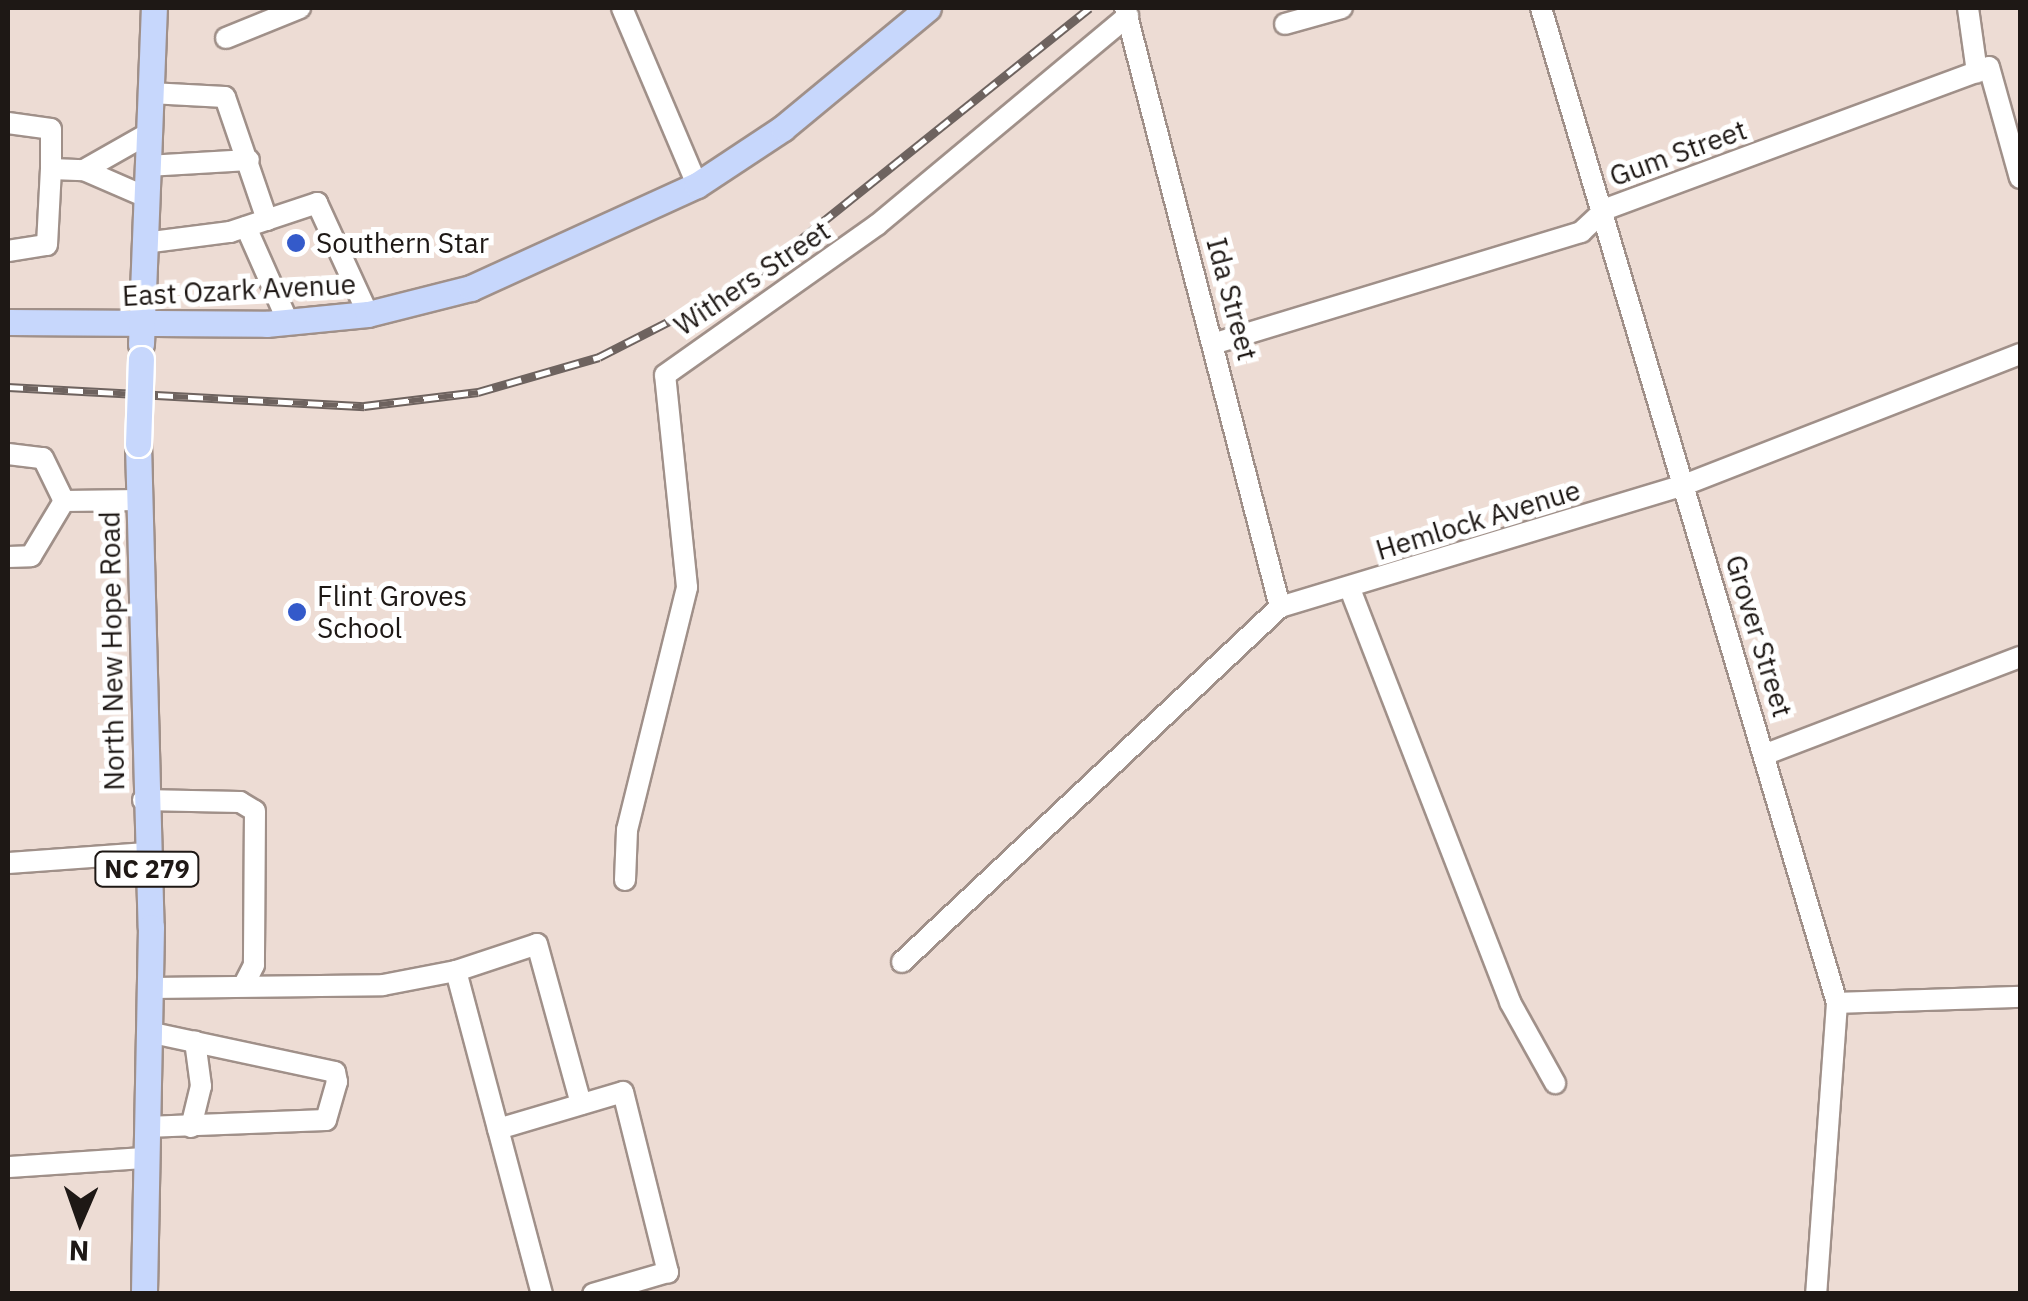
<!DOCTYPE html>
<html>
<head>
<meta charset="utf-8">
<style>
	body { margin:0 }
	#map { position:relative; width:2028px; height:1301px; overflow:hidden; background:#eddcd4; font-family:"IBM Plex Sans",sans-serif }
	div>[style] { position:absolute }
	.roads { filter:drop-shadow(2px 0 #a09089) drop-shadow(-2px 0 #a09089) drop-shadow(0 2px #a09089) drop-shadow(0 -2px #a09089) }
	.minor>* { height:20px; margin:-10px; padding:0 10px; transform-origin:10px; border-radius:10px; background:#fff }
	.major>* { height:25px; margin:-12.5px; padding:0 12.5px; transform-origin:12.5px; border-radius:12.5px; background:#c7d7fc }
	.rail>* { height:9px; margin-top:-4.5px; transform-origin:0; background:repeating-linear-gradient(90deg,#fff 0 15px,#6e635f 0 30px); box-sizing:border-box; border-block:2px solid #6e635f }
	.bridges { filter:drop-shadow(2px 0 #fff) drop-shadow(-2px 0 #fff) drop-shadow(0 2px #fff) drop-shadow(0 -2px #fff) }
	.major-bridge>* { height:25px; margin:-12.5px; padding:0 12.5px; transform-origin:12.5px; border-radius:12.5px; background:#c7d7fc }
	.dots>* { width:28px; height:28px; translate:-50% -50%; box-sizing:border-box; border:5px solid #fff; border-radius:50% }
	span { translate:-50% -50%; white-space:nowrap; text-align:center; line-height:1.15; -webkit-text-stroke:10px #fff; paint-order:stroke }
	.shield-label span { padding:2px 8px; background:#fff; border:2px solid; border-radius:8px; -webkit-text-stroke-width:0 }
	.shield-label { font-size:25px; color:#1e1815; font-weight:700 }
	.street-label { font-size:28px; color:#1e1815 }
	.poi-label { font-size:28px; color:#1e1815 }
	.left { translate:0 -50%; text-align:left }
	.frame { position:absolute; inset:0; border:10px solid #1e1815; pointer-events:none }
	.north { position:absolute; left:30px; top:1171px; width:100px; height:100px; -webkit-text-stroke:8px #fff; paint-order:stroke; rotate:182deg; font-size:28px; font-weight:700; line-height:40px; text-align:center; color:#1e1815 }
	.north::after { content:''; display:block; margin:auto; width:35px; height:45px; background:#1e1815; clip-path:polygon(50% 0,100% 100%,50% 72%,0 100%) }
</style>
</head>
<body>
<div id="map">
	<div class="roads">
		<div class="minor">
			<i style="left:622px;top:8px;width:192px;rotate:67deg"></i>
			<i style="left:1125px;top:8px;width:619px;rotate:75.49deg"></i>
			<i style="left:1541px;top:8px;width:1038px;rotate:73.43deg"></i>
			<i style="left:1837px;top:1003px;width:292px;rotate:94.1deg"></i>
			<i style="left:1968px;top:8px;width:65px;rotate:82deg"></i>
			<i style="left:1285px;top:24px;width:59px;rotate:-15.7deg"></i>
			<i style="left:226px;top:38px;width:80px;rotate:-22.1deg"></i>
			<i style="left:150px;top:93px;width:75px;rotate:3.1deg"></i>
			<i style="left:225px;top:97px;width:130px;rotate:71.1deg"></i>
			<i style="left:8px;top:123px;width:43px;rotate:7.9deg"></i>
			<i style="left:51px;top:129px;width:40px;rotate:90deg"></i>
			<i style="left:51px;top:169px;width:33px;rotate:2deg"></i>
			<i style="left:84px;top:170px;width:68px;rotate:23.5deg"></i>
			<i style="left:147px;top:166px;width:102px;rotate:-3.4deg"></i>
			<i style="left:84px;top:170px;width:75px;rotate:-29.6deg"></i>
			<i style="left:246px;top:227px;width:104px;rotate:66.1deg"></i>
			<i style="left:144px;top:243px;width:87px;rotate:-7.3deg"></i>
			<i style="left:230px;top:232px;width:92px;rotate:-18.4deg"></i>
			<i style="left:317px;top:203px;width:122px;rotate:65.3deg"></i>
			<i style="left:8px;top:251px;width:39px;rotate:-9deg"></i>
			<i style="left:47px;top:245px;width:76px;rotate:-87deg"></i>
			<i style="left:1216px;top:343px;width:382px;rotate:-16.9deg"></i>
			<i style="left:1581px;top:232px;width:34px;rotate:-43deg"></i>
			<i style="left:1606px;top:209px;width:408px;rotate:-20.3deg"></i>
			<i style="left:1989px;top:67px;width:115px;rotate:74.4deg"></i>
			<i style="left:8px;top:454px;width:35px;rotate:7deg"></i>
			<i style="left:43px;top:458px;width:48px;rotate:64deg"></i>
			<i style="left:64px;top:501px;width:76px;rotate:-0.8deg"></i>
			<i style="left:8px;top:557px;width:23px;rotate:-2deg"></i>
			<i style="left:31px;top:556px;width:64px;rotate:-59deg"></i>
			<i style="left:1350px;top:589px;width:443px;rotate:68.8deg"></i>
			<i style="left:1510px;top:1002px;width:93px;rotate:60.9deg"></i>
			<i style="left:1766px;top:754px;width:272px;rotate:-20.9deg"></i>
			<i style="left:143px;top:800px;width:97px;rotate:1.2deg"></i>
			<i style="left:240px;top:802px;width:17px;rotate:31deg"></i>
			<i style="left:255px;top:811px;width:154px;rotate:90.4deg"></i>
			<i style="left:254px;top:965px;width:22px;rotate:117deg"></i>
			<i style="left:8px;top:863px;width:139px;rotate:-4.1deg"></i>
			<i style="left:625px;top:880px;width:50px;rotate:-87.7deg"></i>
			<i style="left:627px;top:830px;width:250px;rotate:-76.1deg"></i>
			<i style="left:687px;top:587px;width:213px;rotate:-95.9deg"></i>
			<i style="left:665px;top:375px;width:260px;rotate:-35.3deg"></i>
			<i style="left:877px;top:225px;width:327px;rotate:-39.8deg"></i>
			<i style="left:902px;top:962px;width:519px;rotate:-43.2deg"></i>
			<i style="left:1280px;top:607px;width:422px;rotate:-16.8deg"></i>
			<i style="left:1684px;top:485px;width:361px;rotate:-21.3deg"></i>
			<i style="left:456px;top:971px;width:85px;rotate:-18.4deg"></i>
			<i style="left:537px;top:944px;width:166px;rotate:74.6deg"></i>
			<i style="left:151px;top:988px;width:232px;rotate:-0.7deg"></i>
			<i style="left:383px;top:985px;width:74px;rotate:-10.9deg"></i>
			<i style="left:456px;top:971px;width:334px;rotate:75.1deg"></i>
			<i style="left:1837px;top:1003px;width:183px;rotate:-1.9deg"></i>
			<i style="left:146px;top:1127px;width:180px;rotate:-2.2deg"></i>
			<i style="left:326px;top:1120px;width:40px;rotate:-74deg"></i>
			<i style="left:337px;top:1082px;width:10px;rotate:-101deg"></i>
			<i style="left:335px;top:1072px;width:190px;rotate:-167.9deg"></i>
			<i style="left:191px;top:1127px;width:42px;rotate:-76.3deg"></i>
			<i style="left:201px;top:1086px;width:45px;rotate:-97.6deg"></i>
			<i style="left:498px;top:1129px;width:130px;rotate:-16.5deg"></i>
			<i style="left:623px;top:1092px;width:186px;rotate:76deg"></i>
			<i style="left:668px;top:1272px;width:78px;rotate:163.7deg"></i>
			<i style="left:8px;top:1167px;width:137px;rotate:-3.8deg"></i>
		</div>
		<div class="major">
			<i style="left:8px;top:322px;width:258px;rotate:0.4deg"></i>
			<i style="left:266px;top:324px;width:102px;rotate:-5.6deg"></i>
			<i style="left:368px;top:314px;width:106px;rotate:-14.2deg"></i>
			<i style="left:471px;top:288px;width:248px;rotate:-24.5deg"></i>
			<i style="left:697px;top:185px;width:103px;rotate:-33.5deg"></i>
			<i style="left:783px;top:128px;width:188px;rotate:-39.6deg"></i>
			<i style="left:141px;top:344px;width:336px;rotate:-87.8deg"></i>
			<i style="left:138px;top:444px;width:483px;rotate:88.5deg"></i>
			<i style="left:151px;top:927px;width:367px;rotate:91.1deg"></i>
		</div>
	</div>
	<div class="rail">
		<i style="left:8px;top:387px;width:357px;rotate:3.1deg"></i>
		<i style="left:364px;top:406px;width:115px;rotate:-7deg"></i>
		<i style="left:478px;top:392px;width:126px;rotate:-16.1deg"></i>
		<i style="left:599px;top:357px;width:169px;rotate:-27deg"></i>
		<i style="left:750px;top:280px;width:435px;rotate:-38.7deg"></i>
	</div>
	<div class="bridges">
		<div class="major-bridge">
			<i style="left:138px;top:444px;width:85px;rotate:-88deg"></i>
		</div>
	</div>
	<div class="dots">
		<i style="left:296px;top:243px;background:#345aca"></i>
		<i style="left:297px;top:612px;background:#345aca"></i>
	</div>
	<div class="shield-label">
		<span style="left:147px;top:869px">NC 279</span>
	</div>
	<div class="street-label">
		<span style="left:1678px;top:153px;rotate:-20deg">Gum Street</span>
		<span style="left:752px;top:278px;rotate:-34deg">Withers Street</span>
		<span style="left:239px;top:290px;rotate:-3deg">East Ozark Avenue</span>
		<span style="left:1232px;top:299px;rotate:75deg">Ida Street</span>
		<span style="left:1478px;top:520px;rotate:-17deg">Hemlock Avenue</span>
		<span style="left:1759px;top:636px;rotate:73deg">Grover Street</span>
		<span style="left:112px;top:651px;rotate:-91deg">North New Hope Road</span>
	</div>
	<div class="poi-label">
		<span class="left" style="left:316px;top:243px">Southern Star</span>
		<span class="left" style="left:317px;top:612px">Flint Groves<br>School</span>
	</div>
	<div class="frame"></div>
	<div class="north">N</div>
</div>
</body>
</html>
